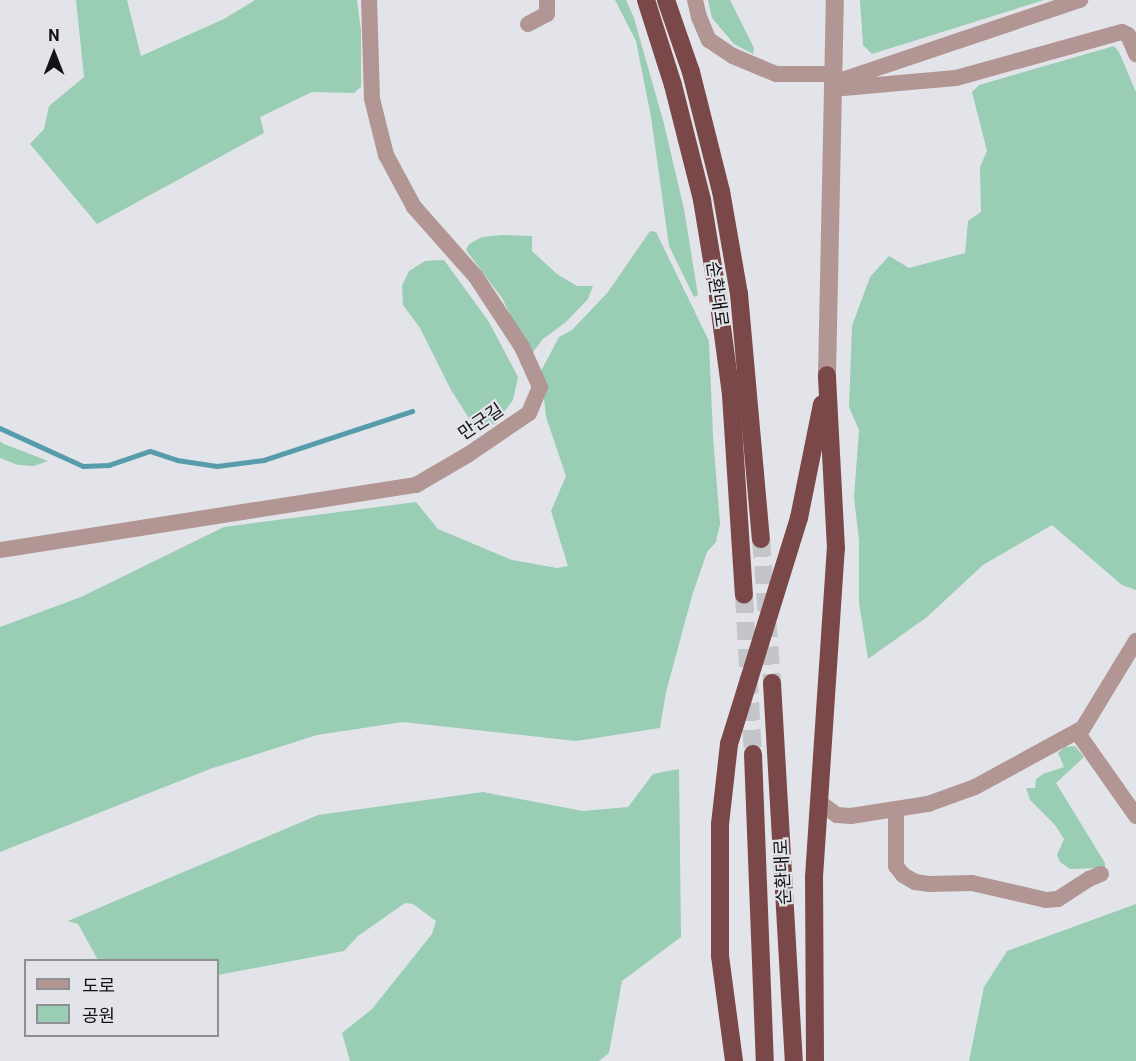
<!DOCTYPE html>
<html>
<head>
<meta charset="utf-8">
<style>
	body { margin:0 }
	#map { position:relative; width:1136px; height:1061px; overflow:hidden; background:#e3e4e9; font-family:Roboto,"Noto Sans KR",sans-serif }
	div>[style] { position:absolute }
	.green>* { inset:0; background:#99cdb4 }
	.stream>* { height:4.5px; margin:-2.25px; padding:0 2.25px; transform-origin:2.25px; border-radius:2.25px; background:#579caa }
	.trunk-tunnel>* { height:18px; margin-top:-9px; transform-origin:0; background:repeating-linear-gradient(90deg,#c4c5c9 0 18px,transparent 0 27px) }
	.minor>* { height:16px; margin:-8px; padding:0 8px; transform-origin:8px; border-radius:8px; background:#b19694 }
	.tertiary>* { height:18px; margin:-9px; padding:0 9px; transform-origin:9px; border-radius:9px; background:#b19694 }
	.trunk>* { height:18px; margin:-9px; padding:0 9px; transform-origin:9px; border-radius:9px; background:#7a4848 }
	.trunk-bridge>* { height:18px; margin:-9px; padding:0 9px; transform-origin:9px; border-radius:9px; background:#7a4848 }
	span { translate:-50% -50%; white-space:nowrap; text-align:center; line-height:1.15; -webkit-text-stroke:4.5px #e3e4e9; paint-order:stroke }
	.street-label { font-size:18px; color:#121314 }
	.legend { position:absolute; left:24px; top:959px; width:195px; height:78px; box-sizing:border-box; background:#e3e4e9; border:2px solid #8f9094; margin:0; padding:8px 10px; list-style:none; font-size:18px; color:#121314 }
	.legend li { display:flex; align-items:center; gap:12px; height:30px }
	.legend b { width:30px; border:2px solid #8f9094 }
	.north { position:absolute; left:24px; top:24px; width:60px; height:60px; -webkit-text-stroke:4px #e3e4e9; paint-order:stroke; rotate:0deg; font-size:16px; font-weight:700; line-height:24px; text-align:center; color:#121314 }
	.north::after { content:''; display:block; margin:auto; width:21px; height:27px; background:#121314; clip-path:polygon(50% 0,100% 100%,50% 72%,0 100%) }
</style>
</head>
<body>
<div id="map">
	<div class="green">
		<i style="clip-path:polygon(76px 0,127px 0,141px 56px,224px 19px,255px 0,357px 0,361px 31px,361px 87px,354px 93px,312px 92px,260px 117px,264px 133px,97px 224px,30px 144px,44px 129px,49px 106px,84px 77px)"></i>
		<i style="clip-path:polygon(615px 0,626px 0,634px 18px,664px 124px,684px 209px,698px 295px,694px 297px,669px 246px,651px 117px,636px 41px)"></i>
		<i style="clip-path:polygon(708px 0,730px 0,754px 48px,753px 54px,734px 44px,712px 18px)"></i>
		<i style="clip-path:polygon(860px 0,1044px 0,872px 54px,863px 45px)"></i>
		<i style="clip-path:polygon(1114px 46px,1119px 52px,1136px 92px,1136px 590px,1122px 585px,1052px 525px,983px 565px,927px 617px,868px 659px,859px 603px,859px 541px,854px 497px,859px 430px,849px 407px,852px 326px,870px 277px,889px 256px,909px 268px,965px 253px,968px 221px,981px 212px,980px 167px,987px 151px,972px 92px,979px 85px)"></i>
		<i style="clip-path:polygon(650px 231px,656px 232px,709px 341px,713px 436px,720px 524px,716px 542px,707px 552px,692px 596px,666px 692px,660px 728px,576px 741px,403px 722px,317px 735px,210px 769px,0 852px,0 627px,81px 597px,224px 527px,416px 502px,438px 529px,512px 560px,557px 568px,568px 566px,551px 511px,566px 476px,546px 417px,541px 371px,559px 337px,572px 330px,608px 292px)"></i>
		<i style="clip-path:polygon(502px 235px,532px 236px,532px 251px,557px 274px,577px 286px,593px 286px,588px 299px,566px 322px,543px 339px,533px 352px,522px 339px,502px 298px,466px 250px,469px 244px,482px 237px)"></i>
		<i style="clip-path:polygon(444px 260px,489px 322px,518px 377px,513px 400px,495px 424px,477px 431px,451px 390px,420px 328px,403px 305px,402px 286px,409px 271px,425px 261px)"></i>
		<i style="clip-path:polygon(0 441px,4px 444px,48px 461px,34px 466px,18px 465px,0 458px)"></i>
		<i style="clip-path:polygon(1075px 746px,1084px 757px,1056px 783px,1105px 863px,1105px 868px,1070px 869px,1060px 862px,1057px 855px,1064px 839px,1055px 825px,1030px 800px,1026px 788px,1035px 788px,1036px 779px,1043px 774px,1064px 767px,1058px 753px,1065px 747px)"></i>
		<i style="clip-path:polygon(679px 769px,681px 937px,622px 981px,609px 1053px,599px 1061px,350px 1061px,342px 1033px,372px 1009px,432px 934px,436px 921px,413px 904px,405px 903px,358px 936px,344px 951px,218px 975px,218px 960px,98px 960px,78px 924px,68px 921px,318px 815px,483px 792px,583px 811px,628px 807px,653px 774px)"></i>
		<i style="clip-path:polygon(1136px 904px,1136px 1061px,969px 1061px,984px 987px,1007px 951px)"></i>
	</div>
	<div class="stream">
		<i style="left:0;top:428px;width:91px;rotate:24.6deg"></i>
		<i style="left:83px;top:466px;width:26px;rotate:-2deg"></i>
		<i style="left:109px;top:465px;width:43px;rotate:-18.9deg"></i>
		<i style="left:150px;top:451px;width:28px;rotate:18deg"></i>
		<i style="left:177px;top:460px;width:40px;rotate:8.5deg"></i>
		<i style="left:217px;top:466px;width:47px;rotate:-7.3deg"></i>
		<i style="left:264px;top:460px;width:156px;rotate:-18.3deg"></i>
	</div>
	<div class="trunk-tunnel">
		<i style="left:761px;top:539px;width:144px;rotate:85.6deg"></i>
		<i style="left:744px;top:595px;width:159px;rotate:86.8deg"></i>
	</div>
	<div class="minor">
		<i style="left:695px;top:0;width:17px;rotate:77deg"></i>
		<i style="left:699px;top:17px;width:25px;rotate:67deg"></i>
		<i style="left:709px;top:40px;width:29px;rotate:34deg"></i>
		<i style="left:733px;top:56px;width:47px;rotate:22.7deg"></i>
		<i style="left:776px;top:74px;width:57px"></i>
		<i style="left:528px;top:24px;width:21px;rotate:-28deg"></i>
		<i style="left:547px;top:14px;width:14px;rotate:-90deg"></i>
		<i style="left:833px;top:83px;width:261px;rotate:-18.6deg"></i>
		<i style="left:832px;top:89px;width:124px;rotate:-5.1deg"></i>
		<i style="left:956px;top:78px;width:172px;rotate:-15.5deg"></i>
		<i style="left:1122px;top:32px;width:7px;rotate:27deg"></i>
		<i style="left:1128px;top:35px;width:21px;rotate:67deg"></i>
		<i style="left:0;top:550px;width:421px;rotate:-8.9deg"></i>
		<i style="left:416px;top:485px;width:61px;rotate:-30.3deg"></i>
		<i style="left:469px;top:454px;width:73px;rotate:-34.3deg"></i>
		<i style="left:529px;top:413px;width:28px;rotate:-67deg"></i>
		<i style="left:540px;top:387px;width:44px;rotate:-114.2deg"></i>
		<i style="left:522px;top:347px;width:84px;rotate:-123.3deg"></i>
		<i style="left:476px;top:277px;width:94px;rotate:-131.5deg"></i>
		<i style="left:414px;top:207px;width:59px;rotate:-118.3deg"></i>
		<i style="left:386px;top:155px;width:58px;rotate:-104deg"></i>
		<i style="left:372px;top:99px;width:99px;rotate:-91.7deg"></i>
		<i style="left:1077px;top:732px;width:103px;rotate:54.9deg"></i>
		<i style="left:819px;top:802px;width:22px;rotate:36deg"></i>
		<i style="left:837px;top:815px;width:14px;rotate:4deg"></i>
		<i style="left:851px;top:816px;width:78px;rotate:-8.9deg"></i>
		<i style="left:928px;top:804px;width:50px;rotate:-19.9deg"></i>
		<i style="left:975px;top:787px;width:123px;rotate:-28.6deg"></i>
		<i style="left:1083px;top:728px;width:102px;rotate:-58.7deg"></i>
		<i style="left:896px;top:809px;width:57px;rotate:90deg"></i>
		<i style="left:896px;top:866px;width:11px;rotate:52deg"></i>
		<i style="left:903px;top:875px;width:14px;rotate:30deg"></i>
		<i style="left:915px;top:882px;width:14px;rotate:8deg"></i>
		<i style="left:929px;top:884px;width:43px;rotate:-1.3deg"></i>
		<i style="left:972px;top:883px;width:76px;rotate:12.9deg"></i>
		<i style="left:1046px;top:900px;width:12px;rotate:-5deg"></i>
		<i style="left:1058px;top:899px;width:37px;rotate:-33deg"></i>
		<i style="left:1089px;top:879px;width:13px;rotate:-23deg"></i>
	</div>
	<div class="tertiary">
		<i style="left:827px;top:375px;width:375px;rotate:-88.8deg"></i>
	</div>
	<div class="trunk">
		<i style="left:646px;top:0;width:89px;rotate:72.4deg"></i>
		<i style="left:673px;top:85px;width:119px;rotate:75.8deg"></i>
		<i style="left:702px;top:200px;width:98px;rotate:80.6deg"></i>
		<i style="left:718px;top:297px;width:99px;rotate:82.4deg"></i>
		<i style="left:731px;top:395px;width:200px;rotate:86.3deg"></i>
		<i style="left:666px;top:0;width:76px;rotate:70.9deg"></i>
		<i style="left:691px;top:72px;width:123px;rotate:75.9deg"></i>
		<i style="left:721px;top:191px;width:105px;rotate:80.1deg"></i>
		<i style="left:739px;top:294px;width:246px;rotate:84.9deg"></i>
		<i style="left:799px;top:518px;width:116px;rotate:-78.6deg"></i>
		<i style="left:772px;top:683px;width:379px;rotate:86.7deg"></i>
		<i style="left:729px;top:744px;width:81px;rotate:96.4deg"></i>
		<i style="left:720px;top:824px;width:132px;rotate:90deg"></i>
		<i style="left:720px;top:956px;width:106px;rotate:82.4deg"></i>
		<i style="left:753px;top:754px;width:307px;rotate:87.8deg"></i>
		<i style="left:815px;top:1061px;width:184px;rotate:-90.3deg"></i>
		<i style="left:814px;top:877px;width:329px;rotate:-86.2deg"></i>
		<i style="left:836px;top:549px;width:174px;rotate:-93deg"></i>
	</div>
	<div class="trunk-bridge">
		<i style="left:729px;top:744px;width:237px;rotate:-72.8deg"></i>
	</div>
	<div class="street-label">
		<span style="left:717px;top:294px;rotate:82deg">순환대로</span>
		<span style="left:481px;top:422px;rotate:-34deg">만군길</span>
		<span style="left:783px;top:872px;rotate:-93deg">순환대로</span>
	</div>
	<ul class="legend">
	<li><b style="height:8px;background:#b19694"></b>도로</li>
	<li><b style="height:16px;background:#99cdb4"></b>공원</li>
	</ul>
	<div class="north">N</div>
</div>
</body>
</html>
